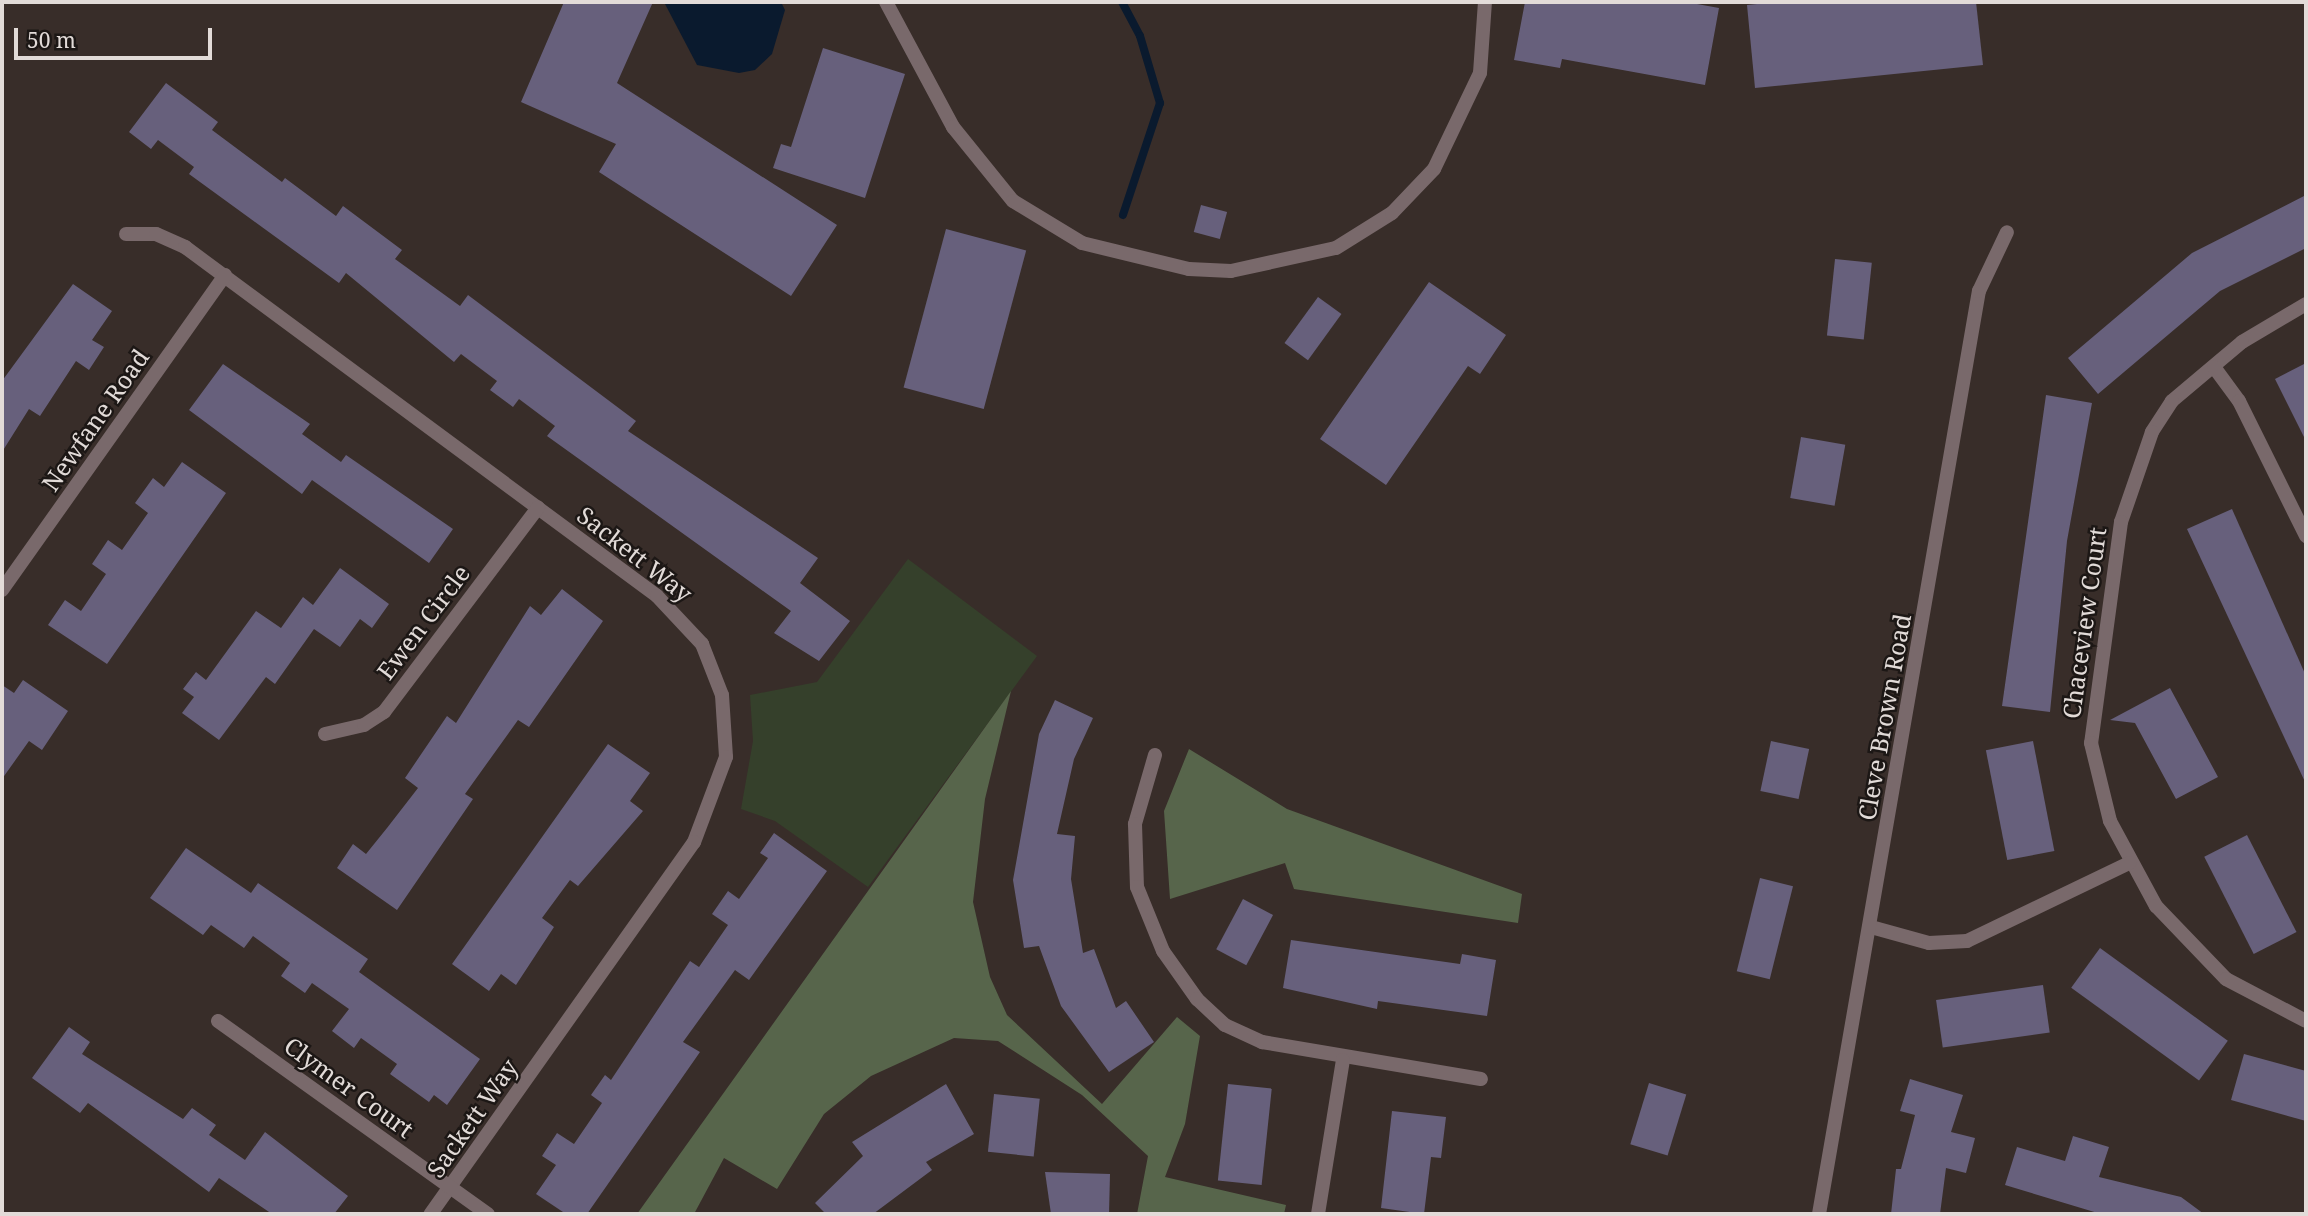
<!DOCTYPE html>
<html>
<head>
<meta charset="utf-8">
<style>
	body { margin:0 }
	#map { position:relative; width:2308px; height:1216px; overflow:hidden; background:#382d29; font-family:"Noto Serif",serif }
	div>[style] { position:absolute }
	.green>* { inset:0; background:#35402b }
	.forest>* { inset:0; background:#57654b }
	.water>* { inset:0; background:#0a1a2e }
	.stream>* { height:8px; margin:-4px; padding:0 4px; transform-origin:4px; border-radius:4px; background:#0a1a2e }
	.building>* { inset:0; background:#67607c; transform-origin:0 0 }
	.minor>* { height:14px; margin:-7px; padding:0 7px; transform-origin:7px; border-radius:7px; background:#79696b }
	span { translate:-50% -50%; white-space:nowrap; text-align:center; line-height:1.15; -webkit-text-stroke:5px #1c1715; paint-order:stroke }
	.street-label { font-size:24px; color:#e2dbd8 }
	.frame { position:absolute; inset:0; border:4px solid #e2dbd8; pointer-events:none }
	.scale { position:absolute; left:14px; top:28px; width:198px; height:32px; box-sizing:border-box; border:4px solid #e2dbd8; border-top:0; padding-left:9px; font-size:21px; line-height:24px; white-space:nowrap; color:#e2dbd8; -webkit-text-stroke:5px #1c1715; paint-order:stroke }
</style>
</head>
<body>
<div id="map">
	<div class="green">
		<i style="clip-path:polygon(908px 559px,1037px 656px,868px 887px,775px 821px,741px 809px,753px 741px,750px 695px,817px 682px)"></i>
	</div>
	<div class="forest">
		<i style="clip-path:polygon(1011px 691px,985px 799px,973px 902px,990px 977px,1007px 1015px,1102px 1104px,1177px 1017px,1200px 1036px,1185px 1124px,1165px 1177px,1286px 1205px,1284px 1214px,1137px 1214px,1148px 1156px,1082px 1095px,998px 1041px,954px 1038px,871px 1076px,824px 1114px,777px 1189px,724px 1158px,694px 1214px,637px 1214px)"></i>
		<i style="clip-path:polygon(1189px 749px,1287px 809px,1522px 894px,1518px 923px,1294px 889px,1285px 863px,1170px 899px,1164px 811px)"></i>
	</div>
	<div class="water">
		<i style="clip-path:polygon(781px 2px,785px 10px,772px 54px,755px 70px,739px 73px,697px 65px,665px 4px)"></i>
	</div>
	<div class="stream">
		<i style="left:1122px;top:2px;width:38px;rotate:62deg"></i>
		<i style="left:1140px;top:36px;width:70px;rotate:73.4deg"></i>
		<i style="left:1160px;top:103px;width:118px;rotate:108.3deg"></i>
	</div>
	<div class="building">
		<i style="clip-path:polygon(564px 2px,653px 2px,617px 83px,837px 225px,791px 296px,599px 172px,616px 144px,521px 102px)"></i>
		<i style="clip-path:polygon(1525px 2px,1686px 2px,1719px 8px,1705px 85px,1562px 59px,1560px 68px,1514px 60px)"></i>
		<i style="clip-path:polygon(1777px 2px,1976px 2px,1983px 65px,1755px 88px,1747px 5px)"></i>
		<i style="clip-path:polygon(823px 48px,905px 74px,865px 198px,773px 168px,781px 144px,791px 147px)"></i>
		<i style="clip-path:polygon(166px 83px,218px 122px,212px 130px,282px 182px,285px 178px,336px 216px,343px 206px,402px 250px,395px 259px,460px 306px,468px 295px,636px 421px,628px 431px,818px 558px,800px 583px,850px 621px,819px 661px,774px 633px,791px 611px,547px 436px,555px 426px,519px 399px,513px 407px,490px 390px,497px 381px,461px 354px,454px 362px,346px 273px,339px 283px,189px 174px,194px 167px,158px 140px,151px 149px,129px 132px)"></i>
		<i style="clip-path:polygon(2306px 195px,2306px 248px,2220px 291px,2098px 394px,2068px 358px,2192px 253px)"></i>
		<i style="left:1201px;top:205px;width:27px;height:28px;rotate:15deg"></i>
		<i style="left:946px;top:229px;width:83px;height:164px;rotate:15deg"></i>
		<i style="left:1835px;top:259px;width:37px;height:77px;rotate:6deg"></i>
		<i style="clip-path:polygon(1429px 282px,1506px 335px,1480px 374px,1468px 366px,1386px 485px,1320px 439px)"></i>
		<i style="clip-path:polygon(73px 284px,112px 311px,92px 340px,104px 347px,89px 370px,76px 361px,40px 416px,29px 409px,2px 452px,2px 381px)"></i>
		<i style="left:1318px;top:297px;width:29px;height:57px;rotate:36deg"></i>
		<i style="clip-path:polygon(2306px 363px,2306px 441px,2275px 379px)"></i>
		<i style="clip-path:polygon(223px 364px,310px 424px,302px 434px,341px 462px,346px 455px,453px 529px,429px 563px,312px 480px,302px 494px,189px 410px)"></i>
		<i style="clip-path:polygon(2046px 395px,2092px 403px,2067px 541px,2050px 712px,2002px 706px)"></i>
		<i style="left:1801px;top:437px;width:45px;height:62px;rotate:10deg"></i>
		<i style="clip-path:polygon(182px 462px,226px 493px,107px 664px,48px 625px,65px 600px,81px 611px,106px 574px,92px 564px,108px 540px,122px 550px,148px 513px,135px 503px,153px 478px,164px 487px)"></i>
		<i style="clip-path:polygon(2232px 509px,2306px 676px,2306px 784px,2187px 529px)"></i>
		<i style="clip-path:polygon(340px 568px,389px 604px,372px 628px,360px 619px,340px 647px,314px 629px,275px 684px,266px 677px,219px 740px,182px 713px,194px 697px,183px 689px,196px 672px,206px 680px,256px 611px,281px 628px,303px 597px,313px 605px)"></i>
		<i style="clip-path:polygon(562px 589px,603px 621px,529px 727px,518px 720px,465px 794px,473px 799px,397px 910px,337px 868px,353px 844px,366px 854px,387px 828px,418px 788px,405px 778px,447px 716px,456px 723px,530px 606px,541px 615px)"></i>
		<i style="clip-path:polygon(23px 680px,68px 711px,42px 750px,29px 741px,2px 779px,2px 685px,14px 693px)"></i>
		<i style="clip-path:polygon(2170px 688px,2218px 777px,2176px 799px,2135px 723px,2110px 720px)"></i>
		<i style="clip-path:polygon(1055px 700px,1093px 718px,1074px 759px,1057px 834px,1075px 836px,1071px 879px,1083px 953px,1094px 949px,1116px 1008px,1126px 1001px,1154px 1042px,1109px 1072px,1061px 1006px,1039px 946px,1024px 948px,1013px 880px,1039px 734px)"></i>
		<i style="left:1771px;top:741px;width:39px;height:51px;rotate:12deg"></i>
		<i style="left:2033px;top:741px;width:112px;height:48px;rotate:79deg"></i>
		<i style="clip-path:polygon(608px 744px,650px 773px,630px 801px,643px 811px,578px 886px,570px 880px,542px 918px,554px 927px,516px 985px,501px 974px,489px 991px,452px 964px)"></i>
		<i style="clip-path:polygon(774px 833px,827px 871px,749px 980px,735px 970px,683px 1042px,700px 1052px,587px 1214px,566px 1214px,536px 1194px,556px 1165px,542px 1156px,557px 1133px,574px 1144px,602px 1103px,591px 1095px,605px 1075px,611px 1080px,690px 961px,699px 967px,728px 925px,712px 914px,728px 891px,739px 899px,768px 858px,760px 853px)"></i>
		<i style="left:2247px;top:835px;width:109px;height:48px;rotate:63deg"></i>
		<i style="clip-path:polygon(186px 848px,251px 893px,258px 883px,368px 959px,359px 972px,480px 1059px,447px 1105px,434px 1095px,429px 1102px,390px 1074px,397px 1064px,361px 1038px,354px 1048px,332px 1031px,349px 1009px,312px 983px,305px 993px,281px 976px,290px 963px,253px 936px,244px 948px,211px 925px,203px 935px,150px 898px)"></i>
		<i style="left:1760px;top:878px;width:34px;height:96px;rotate:14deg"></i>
		<i style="left:1243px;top:899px;width:34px;height:57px;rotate:28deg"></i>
		<i style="clip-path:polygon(1291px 940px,1460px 964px,1462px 954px,1496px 960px,1487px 1016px,1378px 1001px,1377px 1009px,1283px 988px)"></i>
		<i style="left:2100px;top:948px;width:158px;height:49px;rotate:36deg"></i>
		<i style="left:2043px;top:985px;width:48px;height:108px;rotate:82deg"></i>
		<i style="clip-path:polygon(69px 1027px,90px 1042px,82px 1054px,183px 1119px,192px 1108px,216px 1125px,209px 1135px,245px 1160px,265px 1132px,348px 1196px,334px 1214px,272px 1214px,219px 1178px,209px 1192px,88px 1103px,80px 1113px,32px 1078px)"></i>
		<i style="clip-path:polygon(2244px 1054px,2306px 1071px,2306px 1121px,2231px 1100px)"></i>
		<i style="clip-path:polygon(1910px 1079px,1963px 1095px,1951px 1132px,1975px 1138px,1966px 1173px,1946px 1168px,1940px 1214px,1891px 1214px,1896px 1169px,1901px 1169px,1915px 1115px,1900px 1111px)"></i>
		<i style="left:1649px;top:1083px;width:39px;height:64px;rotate:17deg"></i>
		<i style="clip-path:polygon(946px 1084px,974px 1134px,926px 1162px,932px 1170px,873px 1214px,826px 1214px,815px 1203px,863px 1156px,852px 1142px)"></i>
		<i style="left:1228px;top:1084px;width:44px;height:97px;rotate:6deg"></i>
		<i style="left:994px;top:1094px;width:46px;height:58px;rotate:6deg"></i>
		<i style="clip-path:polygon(1392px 1111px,1446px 1117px,1441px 1158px,1431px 1157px,1424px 1214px,1381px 1208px)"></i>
		<i style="clip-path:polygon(2073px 1136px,2109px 1147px,2099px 1177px,2181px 1197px,2204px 1214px,2101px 1214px,2005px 1185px,2017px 1147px,2065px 1161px)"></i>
		<i style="clip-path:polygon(1045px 1172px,1110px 1174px,1109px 1214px,1051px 1214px)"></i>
	</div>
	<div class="minor">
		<i style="left:886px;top:2px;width:142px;rotate:61.8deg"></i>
		<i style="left:953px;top:127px;width:95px;rotate:51deg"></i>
		<i style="left:1013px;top:201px;width:81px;rotate:31.3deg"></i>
		<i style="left:1082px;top:243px;width:110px;rotate:13.7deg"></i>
		<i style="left:1189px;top:269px;width:42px;rotate:2.7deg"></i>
		<i style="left:1231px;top:271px;width:107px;rotate:-12.4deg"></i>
		<i style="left:1336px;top:248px;width:66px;rotate:-32deg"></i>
		<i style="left:1392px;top:213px;width:61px;rotate:-46.3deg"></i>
		<i style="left:1434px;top:169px;width:106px;rotate:-64.4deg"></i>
		<i style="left:1480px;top:73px;width:71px;rotate:-86deg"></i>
		<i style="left:126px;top:234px;width:30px"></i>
		<i style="left:156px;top:234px;width:32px;rotate:24deg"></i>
		<i style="left:185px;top:247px;width:587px;rotate:36.48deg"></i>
		<i style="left:657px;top:596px;width:66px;rotate:46.8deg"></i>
		<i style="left:702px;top:644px;width:55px;rotate:68.6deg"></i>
		<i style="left:722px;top:695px;width:62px;rotate:86.3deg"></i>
		<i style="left:726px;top:757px;width:91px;rotate:110.6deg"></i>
		<i style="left:694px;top:842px;width:456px;rotate:125.3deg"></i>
		<i style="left:2306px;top:304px;width:74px;rotate:149.3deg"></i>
		<i style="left:2242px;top:342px;width:92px;rotate:139.9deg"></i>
		<i style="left:2172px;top:401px;width:37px;rotate:123deg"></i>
		<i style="left:2152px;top:432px;width:95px;rotate:109deg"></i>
		<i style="left:2121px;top:522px;width:223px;rotate:97.7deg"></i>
		<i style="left:2091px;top:743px;width:80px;rotate:76.3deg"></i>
		<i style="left:2110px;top:821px;width:97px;rotate:61.6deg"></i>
		<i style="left:2156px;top:906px;width:101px;rotate:46.2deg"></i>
		<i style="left:2226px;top:979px;width:90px;rotate:27.7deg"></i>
		<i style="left:2214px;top:367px;width:42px;rotate:53.7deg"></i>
		<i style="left:2239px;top:401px;width:151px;rotate:63.6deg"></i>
		<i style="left:2px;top:590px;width:386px;rotate:-54.7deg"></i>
		<i style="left:325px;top:734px;width:40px;rotate:-13deg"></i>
		<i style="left:364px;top:725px;width:24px;rotate:-33deg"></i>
		<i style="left:384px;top:712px;width:256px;rotate:-53deg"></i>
		<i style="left:1155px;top:755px;width:72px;rotate:106.2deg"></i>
		<i style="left:1135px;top:824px;width:63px;rotate:88.2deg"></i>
		<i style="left:1137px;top:887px;width:69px;rotate:67.9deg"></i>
		<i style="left:1163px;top:951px;width:59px;rotate:54.7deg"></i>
		<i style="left:1197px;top:999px;width:38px;rotate:43deg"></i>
		<i style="left:1225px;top:1025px;width:41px;rotate:24.7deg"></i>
		<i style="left:1262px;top:1042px;width:222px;rotate:9.6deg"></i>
		<i style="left:1871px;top:927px;width:60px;rotate:15.4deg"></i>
		<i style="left:1929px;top:943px;width:38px;rotate:-3deg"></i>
		<i style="left:1967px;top:941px;width:180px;rotate:-25.7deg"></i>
		<i style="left:218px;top:1021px;width:332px;rotate:35.6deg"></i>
		<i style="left:1318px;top:1214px;width:156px;rotate:-80.8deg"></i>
		<i style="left:1819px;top:1214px;width:937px;rotate:-80.17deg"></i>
		<i style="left:1979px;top:291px;width:65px;rotate:-64.6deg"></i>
	</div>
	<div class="street-label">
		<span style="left:95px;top:420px;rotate:-55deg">Newfane Road</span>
		<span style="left:635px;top:554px;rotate:38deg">Sackett Way</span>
		<span style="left:423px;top:622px;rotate:-53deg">Ewen Circle</span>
		<span style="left:2084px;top:623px;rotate:-82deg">Chaceview Court</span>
		<span style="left:1884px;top:717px;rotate:-80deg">Cleve Brown Road</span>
		<span style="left:349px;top:1087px;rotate:36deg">Clymer Court</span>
		<span style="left:472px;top:1118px;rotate:-55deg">Sackett Way</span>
	</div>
	<div class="frame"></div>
	<div class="scale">50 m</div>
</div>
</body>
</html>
